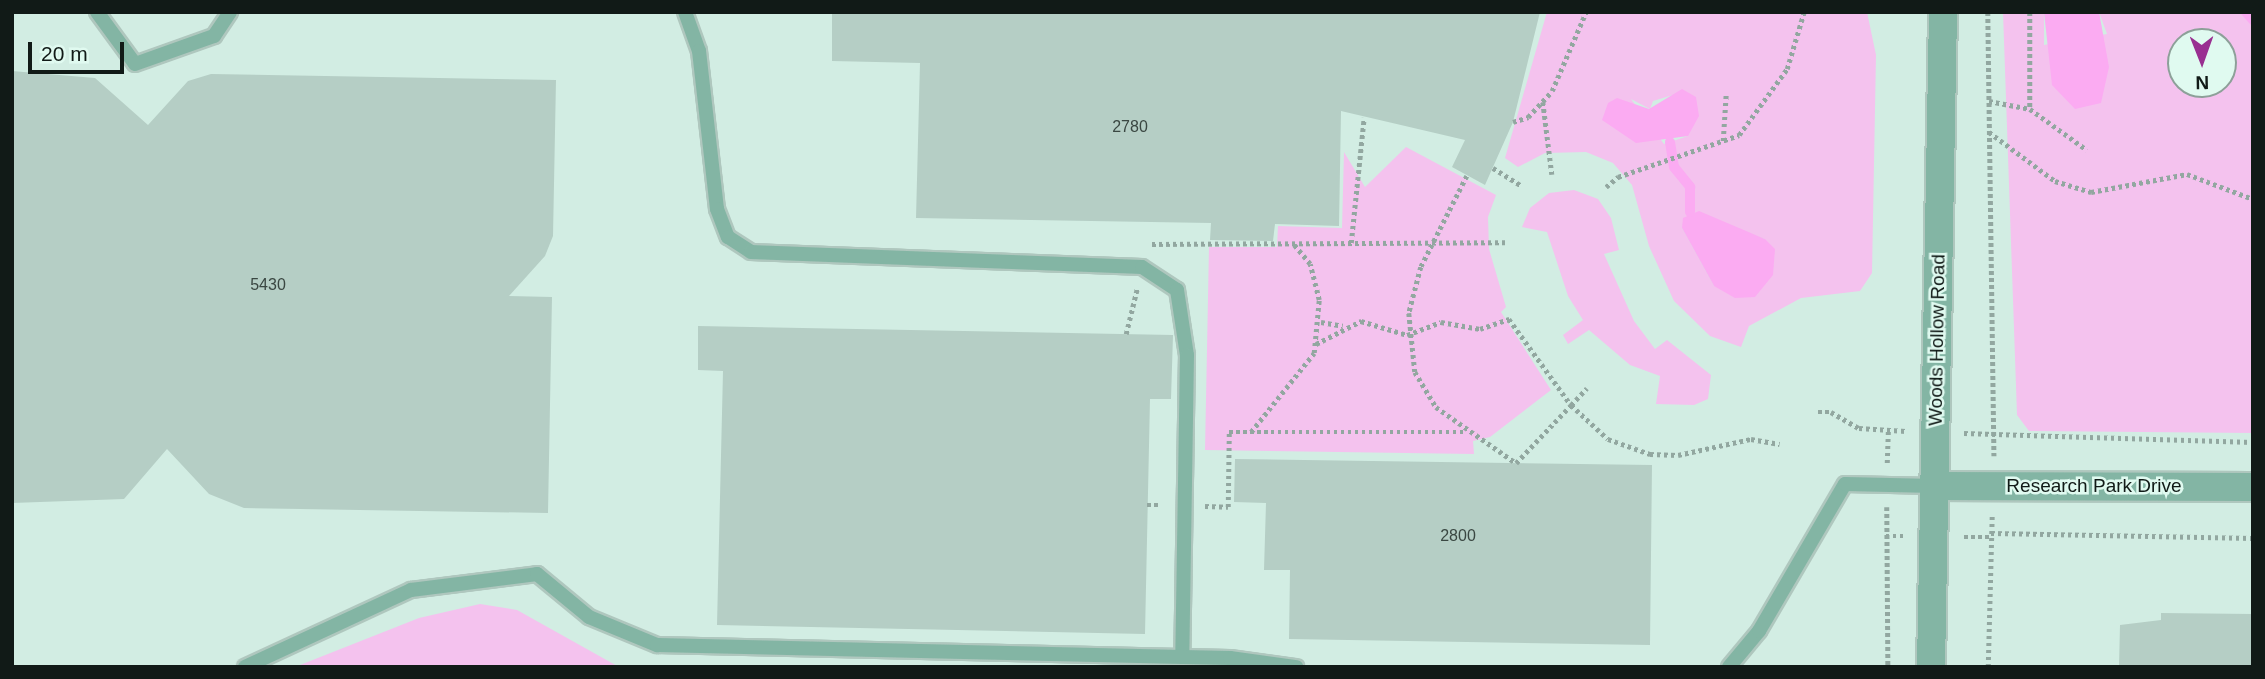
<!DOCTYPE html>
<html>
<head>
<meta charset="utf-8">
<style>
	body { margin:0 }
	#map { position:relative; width:2265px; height:679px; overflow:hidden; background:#d2ede3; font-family:Arial,sans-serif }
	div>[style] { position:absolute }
	.green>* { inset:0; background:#f4c2ee }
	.water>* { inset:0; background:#fbabf2 }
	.stream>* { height:10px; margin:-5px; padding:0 5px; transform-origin:5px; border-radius:5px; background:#fbabf2 }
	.building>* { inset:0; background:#b5cec5 }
	.path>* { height:4.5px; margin-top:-2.25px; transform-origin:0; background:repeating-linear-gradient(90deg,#92a7a0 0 3.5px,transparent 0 7px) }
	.roads { filter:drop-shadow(2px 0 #afc7be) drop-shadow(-2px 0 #afc7be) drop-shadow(0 2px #afc7be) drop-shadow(0 -2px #afc7be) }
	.lane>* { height:14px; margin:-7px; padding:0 7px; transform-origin:7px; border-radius:7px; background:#83b5a4 }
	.street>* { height:28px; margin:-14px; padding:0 14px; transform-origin:14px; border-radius:14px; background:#83b5a4 }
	span { translate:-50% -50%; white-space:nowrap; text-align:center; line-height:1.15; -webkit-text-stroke:5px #e0faf0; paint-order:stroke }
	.number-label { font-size:16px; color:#3a4742 }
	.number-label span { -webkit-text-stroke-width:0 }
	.street-label { font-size:19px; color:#111a17 }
	.frame { position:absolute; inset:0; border:14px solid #111a17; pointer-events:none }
	.north { position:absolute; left:2167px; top:28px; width:70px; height:70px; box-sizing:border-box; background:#e0faf0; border:2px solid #8da099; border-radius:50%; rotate:179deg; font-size:19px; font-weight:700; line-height:28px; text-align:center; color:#111a17 }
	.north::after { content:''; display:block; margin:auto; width:24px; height:32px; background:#992f91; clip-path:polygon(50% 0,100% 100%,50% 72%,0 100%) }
	.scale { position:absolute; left:28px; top:42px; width:96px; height:32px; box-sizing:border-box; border:4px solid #111a17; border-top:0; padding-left:9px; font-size:21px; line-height:24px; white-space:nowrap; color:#111a17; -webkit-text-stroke:5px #e0faf0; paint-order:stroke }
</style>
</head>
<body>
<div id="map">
	<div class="green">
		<i style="clip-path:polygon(evenodd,1547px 12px,1867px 12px,1876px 55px,1872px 273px,1860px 291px,1801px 298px,1749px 326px,1741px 347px,1710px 336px,1674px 301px,1649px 246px,1632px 185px,1613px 163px,1586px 152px,1545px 153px,1518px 167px,1505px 158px,1547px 12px,1676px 94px,1688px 136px,1664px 144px,1631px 99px,1650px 109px,1653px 101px,1676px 94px,1547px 12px,1682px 228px,1744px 231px,1765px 239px,1714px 286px,1682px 228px)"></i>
		<i style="clip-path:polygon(evenodd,2003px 12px,2044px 12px,2044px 45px,2107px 34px,2099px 12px,2253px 12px,2253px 433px,2029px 431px,2017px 415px,2003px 12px,2181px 42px,2223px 42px,2223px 84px,2181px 84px,2181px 42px)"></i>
		<i style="clip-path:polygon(1406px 147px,1496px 195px,1488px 217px,1489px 249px,1506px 307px,1501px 312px,1551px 390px,1490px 437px,1473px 441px,1474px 454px,1205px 450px,1209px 247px,1277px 247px,1278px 226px,1342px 228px,1344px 152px,1365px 187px)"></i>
		<i style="clip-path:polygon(1574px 190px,1598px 199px,1611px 218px,1619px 250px,1604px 254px,1634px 321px,1655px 349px,1667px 340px,1711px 375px,1708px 399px,1694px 405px,1656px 404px,1660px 376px,1630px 365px,1589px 330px,1568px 344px,1563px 335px,1583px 320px,1568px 296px,1547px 232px,1522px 227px,1530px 208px,1549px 193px)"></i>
		<i style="clip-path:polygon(480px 604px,517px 610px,619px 667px,295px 667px,419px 618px)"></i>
	</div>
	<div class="water">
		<i style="clip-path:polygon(2044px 12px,2099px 12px,2109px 67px,2101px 103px,2075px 109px,2052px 85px)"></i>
		<i style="clip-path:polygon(1682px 89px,1696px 97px,1699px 116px,1688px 136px,1636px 143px,1602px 120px,1608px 103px,1617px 98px,1649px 109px)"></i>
		<i style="clip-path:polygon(1699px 211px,1765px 239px,1775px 249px,1773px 275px,1755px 297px,1735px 298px,1714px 286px,1682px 228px,1683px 218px)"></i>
	</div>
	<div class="stream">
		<i style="left:2246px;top:12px;width:11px;rotate:49deg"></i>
		<i style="left:1670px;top:142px;width:25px;rotate:81deg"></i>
		<i style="left:1674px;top:167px;width:26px;rotate:51deg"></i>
		<i style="left:1690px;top:187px;width:25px;rotate:90deg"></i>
	</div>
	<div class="building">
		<i style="clip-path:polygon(832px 12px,1540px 12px,1513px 122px,1485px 185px,1452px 167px,1465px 140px,1341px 111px,1339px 226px,1275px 224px,1273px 241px,1210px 240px,1211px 223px,916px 218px,920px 63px,832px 61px)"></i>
		<i style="clip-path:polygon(12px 71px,95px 78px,148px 125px,188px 81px,211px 74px,556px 80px,553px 236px,545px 256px,509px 296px,552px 297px,548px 513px,244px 508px,209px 494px,167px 449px,124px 499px,12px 503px)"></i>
		<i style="clip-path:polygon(698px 326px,1173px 335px,1171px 399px,1150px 399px,1145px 634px,717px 625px,723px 371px,698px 370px)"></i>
		<i style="clip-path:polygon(1235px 459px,1652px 465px,1650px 645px,1289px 639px,1290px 570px,1264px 570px,1266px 503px,1234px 502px)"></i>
		<i style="clip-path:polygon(2161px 613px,2253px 614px,2253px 667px,2119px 667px,2120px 625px,2161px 620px)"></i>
	</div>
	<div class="path">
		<i style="left:1988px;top:12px;width:444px;rotate:89.2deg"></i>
		<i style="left:2030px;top:12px;width:97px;rotate:90deg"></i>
		<i style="left:2030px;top:109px;width:70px;rotate:35.7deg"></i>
		<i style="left:1989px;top:101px;width:42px;rotate:11deg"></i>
		<i style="left:1543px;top:102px;width:73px;rotate:82.9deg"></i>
		<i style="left:1513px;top:122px;width:16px;rotate:-18deg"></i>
		<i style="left:1528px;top:117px;width:35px;rotate:-47deg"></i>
		<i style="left:1552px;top:91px;width:86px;rotate:-66.7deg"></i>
		<i style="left:1989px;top:132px;width:82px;rotate:36.6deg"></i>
		<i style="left:2055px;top:181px;width:38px;rotate:17deg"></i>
		<i style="left:2091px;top:192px;width:98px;rotate:-10.6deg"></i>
		<i style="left:2187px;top:174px;width:71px;rotate:20.7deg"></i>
		<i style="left:1723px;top:141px;width:48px;rotate:-86.4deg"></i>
		<i style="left:1493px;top:168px;width:34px;rotate:32deg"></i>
		<i style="left:1467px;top:176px;width:102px;rotate:116.8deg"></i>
		<i style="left:1421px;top:267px;width:48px;rotate:104.6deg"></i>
		<i style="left:1409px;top:313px;width:59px;rotate:84.2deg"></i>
		<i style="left:1415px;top:372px;width:41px;rotate:59deg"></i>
		<i style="left:1436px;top:407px;width:98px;rotate:35deg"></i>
		<i style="left:1516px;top:463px;width:80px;rotate:-46.5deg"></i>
		<i style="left:1571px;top:405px;width:50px;rotate:42.6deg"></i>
		<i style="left:1608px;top:439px;width:45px;rotate:19.7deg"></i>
		<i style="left:1650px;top:454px;width:28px;rotate:2deg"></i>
		<i style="left:1678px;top:455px;width:75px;rotate:-12.4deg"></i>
		<i style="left:1751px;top:439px;width:29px;rotate:10deg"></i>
		<i style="left:1606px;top:187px;width:16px;rotate:-40deg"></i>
		<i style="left:1618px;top:177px;width:128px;rotate:-19.1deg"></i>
		<i style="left:1739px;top:135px;width:82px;rotate:-54deg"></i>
		<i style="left:1787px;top:69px;width:59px;rotate:-73.4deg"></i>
		<i style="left:1351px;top:243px;width:126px;rotate:-84.1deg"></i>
		<i style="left:1152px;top:244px;width:353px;rotate:-0.3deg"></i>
		<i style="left:1321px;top:322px;width:22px;rotate:10deg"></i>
		<i style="left:1126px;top:334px;width:46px;rotate:-76.3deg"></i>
		<i style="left:1316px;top:344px;width:51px;rotate:-27.1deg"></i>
		<i style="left:1361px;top:321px;width:48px;rotate:16.9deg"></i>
		<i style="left:1407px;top:335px;width:36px;rotate:-21deg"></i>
		<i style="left:1441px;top:322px;width:40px;rotate:10deg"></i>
		<i style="left:1480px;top:329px;width:31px;rotate:-19deg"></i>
		<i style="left:1509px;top:319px;width:106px;rotate:54.2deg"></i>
		<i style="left:1571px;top:405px;width:23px;rotate:-47deg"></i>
		<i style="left:1818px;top:412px;width:13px"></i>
		<i style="left:1831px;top:412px;width:32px;rotate:30deg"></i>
		<i style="left:1859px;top:428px;width:47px;rotate:3.7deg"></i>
		<i style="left:1251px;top:432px;width:101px;rotate:-51.4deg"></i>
		<i style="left:1314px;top:353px;width:53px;rotate:-84.6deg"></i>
		<i style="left:1319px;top:300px;width:37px;rotate:-104deg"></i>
		<i style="left:1310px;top:264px;width:26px;rotate:-130deg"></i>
		<i style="left:1964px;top:433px;width:289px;rotate:1.8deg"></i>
		<i style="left:1887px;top:463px;width:32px;rotate:-88deg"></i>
		<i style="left:1147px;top:505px;width:14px"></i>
		<i style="left:1205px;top:506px;width:23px;rotate:2deg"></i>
		<i style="left:1228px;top:507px;width:75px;rotate:-89.2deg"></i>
		<i style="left:1229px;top:432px;width:236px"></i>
		<i style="left:1887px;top:507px;width:160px;rotate:89.6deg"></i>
		<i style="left:1991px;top:533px;width:262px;rotate:1.1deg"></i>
		<i style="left:1886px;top:536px;width:20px"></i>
		<i style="left:1964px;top:537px;width:27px"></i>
		<i style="left:1988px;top:667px;width:154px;rotate:-88.5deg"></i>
	</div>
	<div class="roads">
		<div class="lane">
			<i style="left:97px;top:12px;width:64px;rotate:53.8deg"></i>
			<i style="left:135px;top:64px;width:84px;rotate:-19.5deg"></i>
			<i style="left:214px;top:36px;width:29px;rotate:-56deg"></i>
			<i style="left:685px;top:12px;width:41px;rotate:70.3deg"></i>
			<i style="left:699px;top:51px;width:159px;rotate:83.5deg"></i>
			<i style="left:717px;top:209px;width:30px;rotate:69deg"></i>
			<i style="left:728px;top:237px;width:27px;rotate:33deg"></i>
			<i style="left:751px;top:252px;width:391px;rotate:2.2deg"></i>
			<i style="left:1142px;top:267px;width:42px;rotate:33.3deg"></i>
			<i style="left:1177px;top:290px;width:66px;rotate:81.3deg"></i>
			<i style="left:1187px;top:355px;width:302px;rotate:90.9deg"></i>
			<i style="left:245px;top:667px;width:183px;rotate:-24.9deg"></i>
			<i style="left:411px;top:590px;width:127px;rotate:-7.2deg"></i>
			<i style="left:537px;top:574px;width:67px;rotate:39.6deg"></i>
			<i style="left:589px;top:617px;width:74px;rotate:22.4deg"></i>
			<i style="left:657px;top:645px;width:573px;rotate:1.3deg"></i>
			<i style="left:1230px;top:658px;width:67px;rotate:7.8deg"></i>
			<i style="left:1729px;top:667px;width:47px;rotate:-50.2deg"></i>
			<i style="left:1759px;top:631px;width:170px;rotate:-59.7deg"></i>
			<i style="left:1845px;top:484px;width:90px;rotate:1.3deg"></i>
		</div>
		<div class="street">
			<i style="left:1935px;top:486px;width:318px;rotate:0.2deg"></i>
			<i style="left:1931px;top:667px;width:655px;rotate:-88.95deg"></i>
		</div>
	</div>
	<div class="number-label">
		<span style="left:1130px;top:127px">2780</span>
		<span style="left:268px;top:285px">5430</span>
		<span style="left:1458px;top:536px">2800</span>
	</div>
	<div class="street-label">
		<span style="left:1937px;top:340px;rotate:-89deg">Woods Hollow Road</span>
		<span style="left:2094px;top:486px">Research Park Drive</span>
	</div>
	<div class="frame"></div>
	<div class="north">N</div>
	<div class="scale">20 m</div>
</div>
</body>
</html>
